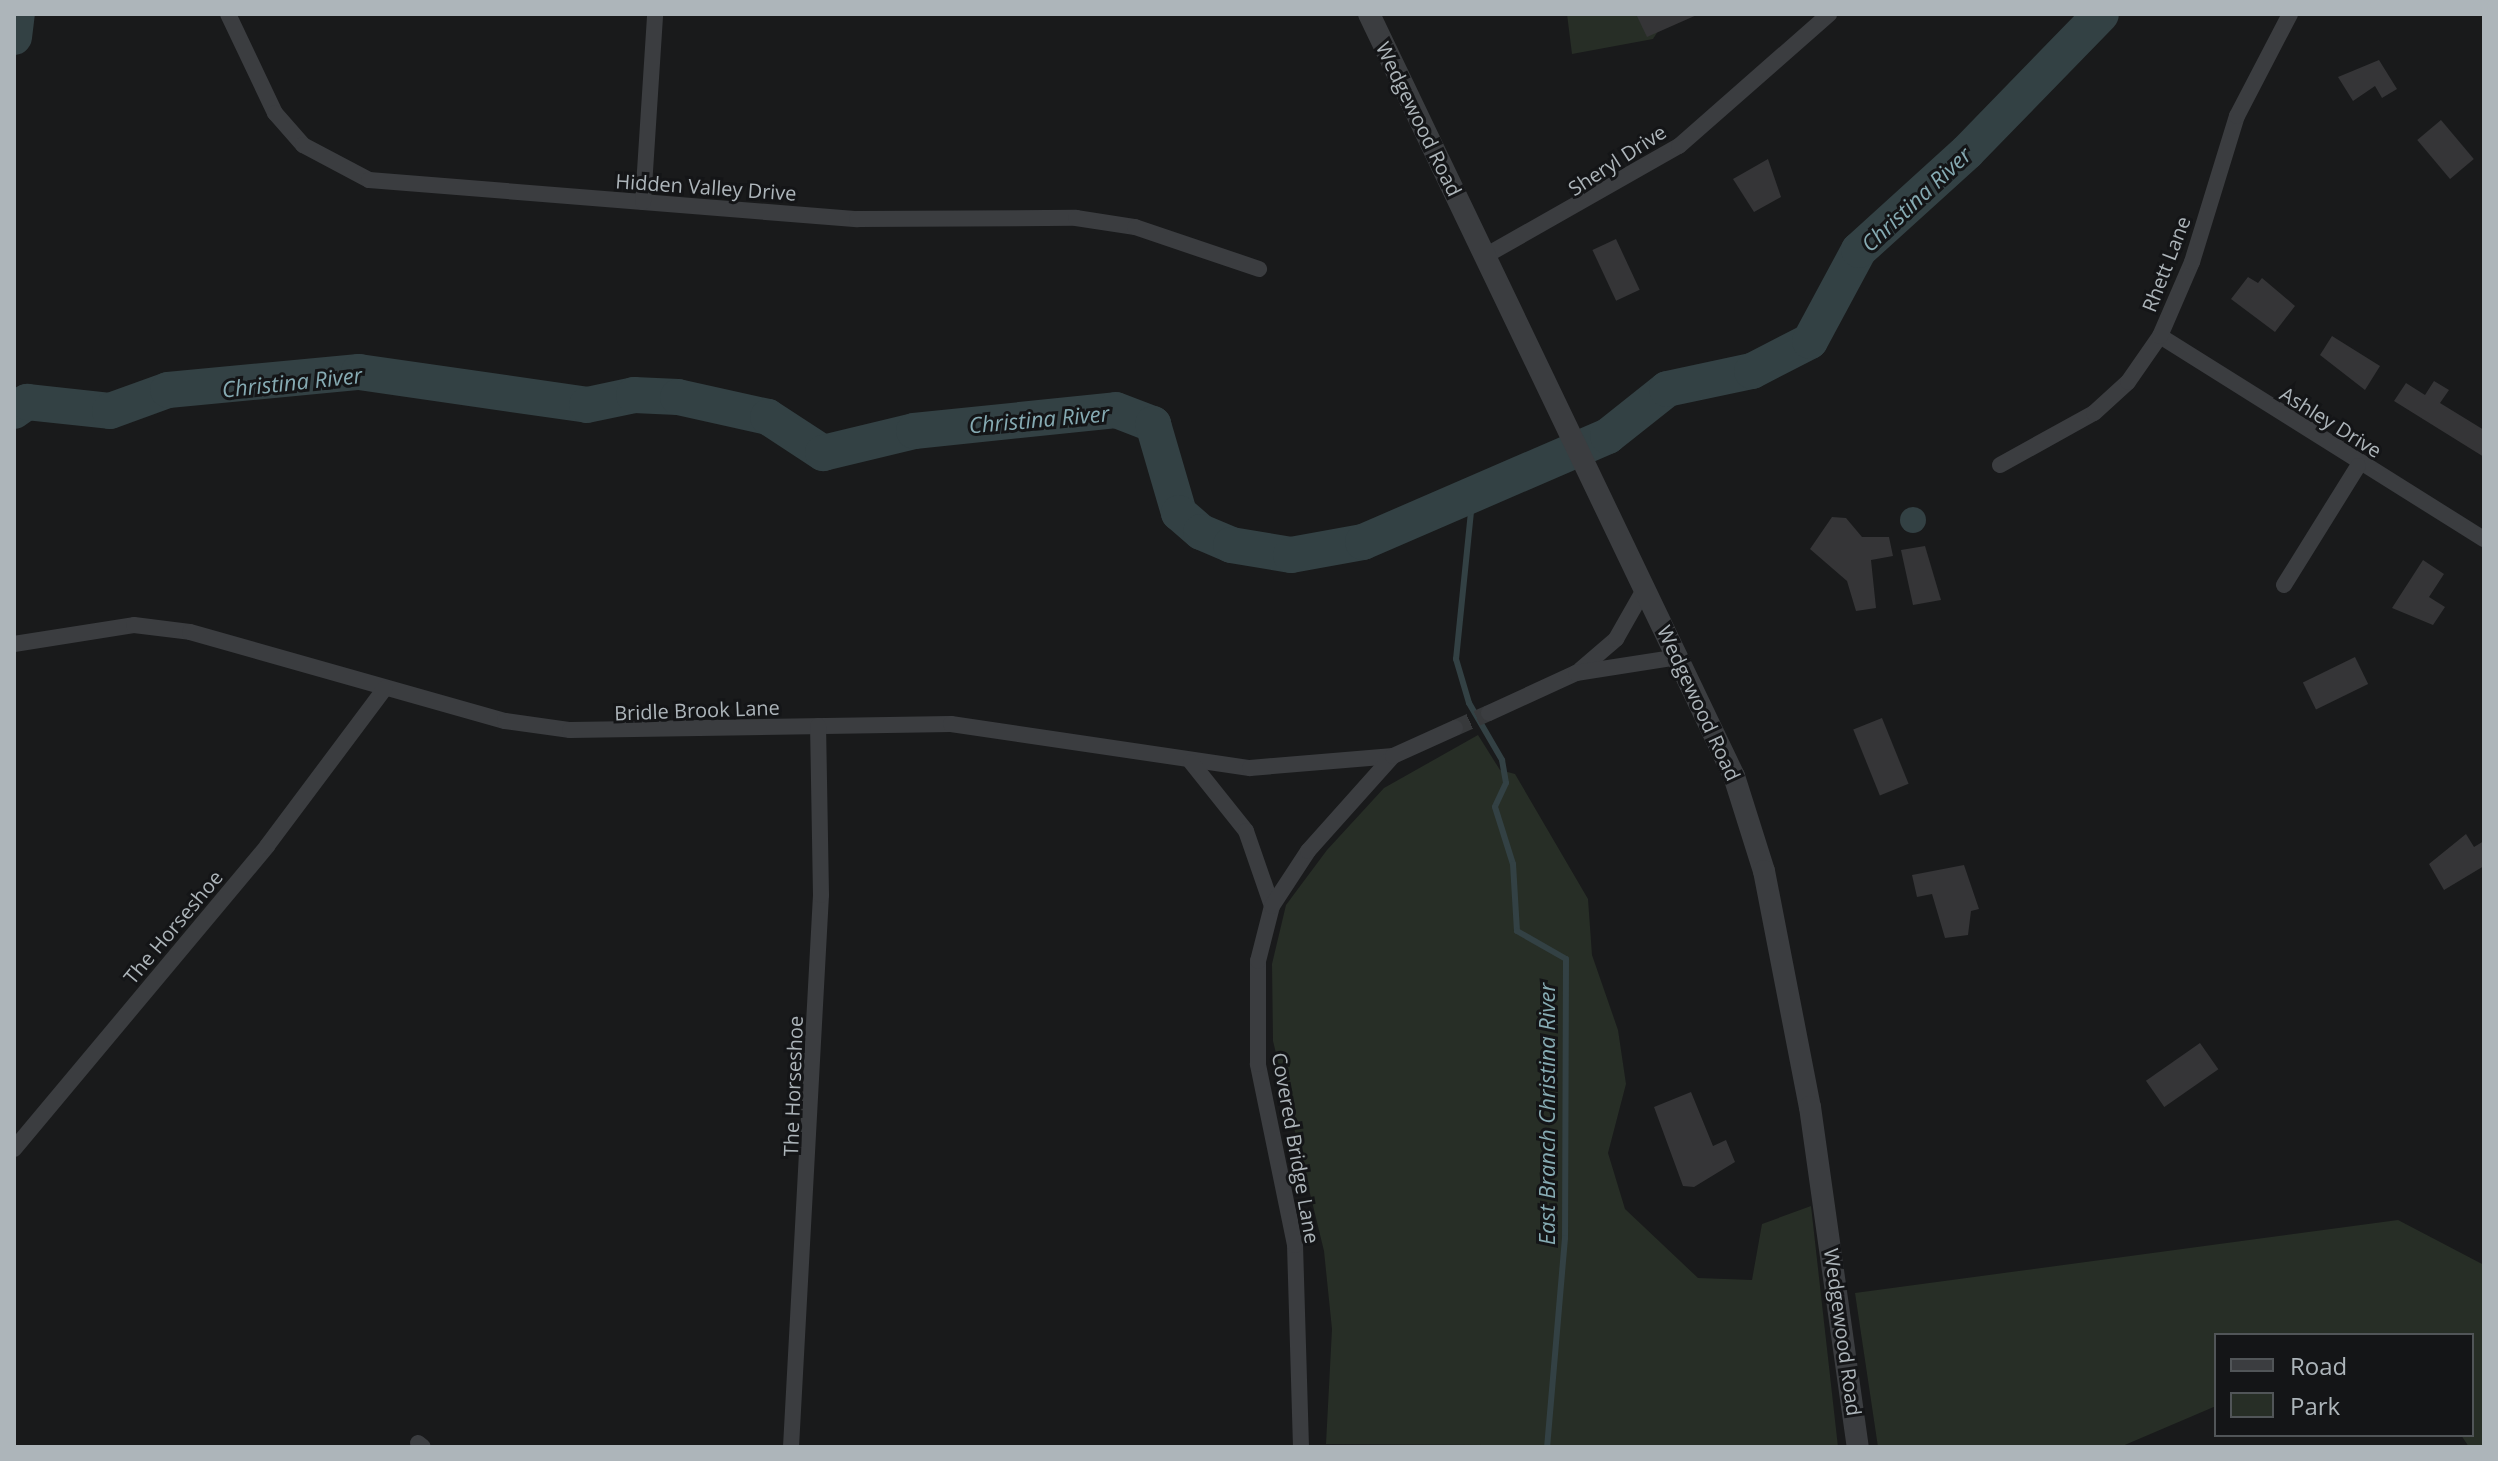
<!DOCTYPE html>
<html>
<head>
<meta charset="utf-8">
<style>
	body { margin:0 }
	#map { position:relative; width:2498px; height:1461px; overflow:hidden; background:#191a1b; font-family:"Open Sans",sans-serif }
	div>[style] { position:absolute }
	.green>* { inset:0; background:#272e26 }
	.water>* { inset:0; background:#334144 }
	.round { border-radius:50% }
	.stream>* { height:6px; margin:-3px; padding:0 3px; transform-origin:3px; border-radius:3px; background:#334144 }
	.river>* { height:36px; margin:-18px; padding:0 18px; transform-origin:18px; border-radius:18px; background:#334144 }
	.building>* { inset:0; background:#353537; transform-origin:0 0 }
	.minor-tunnel>* { height:16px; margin-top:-8px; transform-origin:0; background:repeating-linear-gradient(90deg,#37393b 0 16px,transparent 0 24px) }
	.minor>* { height:16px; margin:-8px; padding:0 8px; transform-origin:8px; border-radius:8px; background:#3b3d40 }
	.tertiary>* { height:22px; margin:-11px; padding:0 11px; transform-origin:11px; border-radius:11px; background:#3b3d40 }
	span { translate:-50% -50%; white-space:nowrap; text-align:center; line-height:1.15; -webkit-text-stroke:6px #141517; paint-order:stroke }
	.street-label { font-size:20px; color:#adb5ba }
	.water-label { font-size:22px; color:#86abb3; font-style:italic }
	.frame { position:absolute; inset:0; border:16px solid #adb5ba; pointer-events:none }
	.legend { position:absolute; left:2214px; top:1333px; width:260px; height:104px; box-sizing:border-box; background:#141517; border:2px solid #515558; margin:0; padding:10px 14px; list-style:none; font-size:24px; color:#adb5ba }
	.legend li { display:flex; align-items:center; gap:16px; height:40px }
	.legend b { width:40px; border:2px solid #515558 }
</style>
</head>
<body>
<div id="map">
	<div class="green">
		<i style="clip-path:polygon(1567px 14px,1669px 14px,1653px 39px,1572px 54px)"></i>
		<i style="clip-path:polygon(1478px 735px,1500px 770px,1515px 774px,1588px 899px,1592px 955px,1618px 1030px,1626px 1084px,1608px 1153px,1625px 1209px,1698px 1278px,1752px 1280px,1762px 1224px,1811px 1206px,1838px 1447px,1326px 1444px,1332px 1329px,1324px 1251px,1273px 1041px,1272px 964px,1286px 905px,1327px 850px,1384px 788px)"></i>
		<i style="clip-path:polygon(2398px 1220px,2484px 1265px,2484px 1447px,2469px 1447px,2461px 1435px,2472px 1435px,2472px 1335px,2216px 1335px,2216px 1406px,2120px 1447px,1878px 1447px,1855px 1293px)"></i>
	</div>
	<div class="water">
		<i class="round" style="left:1900px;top:507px;width:26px;height:26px"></i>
	</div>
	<div class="stream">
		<i style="left:1473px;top:492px;width:168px;rotate:95.8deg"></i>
		<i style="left:1456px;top:659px;width:46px;rotate:73.5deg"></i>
		<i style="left:1469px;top:703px;width:66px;rotate:59.9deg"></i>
		<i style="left:1502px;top:760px;width:23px;rotate:80deg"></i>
		<i style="left:1506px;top:783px;width:26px;rotate:115deg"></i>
		<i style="left:1495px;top:807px;width:60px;rotate:72.5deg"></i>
		<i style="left:1513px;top:864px;width:67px;rotate:86.6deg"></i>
		<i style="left:1517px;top:931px;width:56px;rotate:29.7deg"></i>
		<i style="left:1566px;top:959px;width:279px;rotate:90.2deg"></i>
		<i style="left:1565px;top:1238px;width:210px;rotate:94.9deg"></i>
	</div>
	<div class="river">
		<i style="left:14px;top:37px;width:23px;rotate:-83deg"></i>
		<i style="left:14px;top:411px;width:16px;rotate:-35deg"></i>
		<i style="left:27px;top:402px;width:83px;rotate:6.2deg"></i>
		<i style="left:110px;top:411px;width:62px;rotate:-19.9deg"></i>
		<i style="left:168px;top:390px;width:192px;rotate:-5.4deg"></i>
		<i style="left:359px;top:372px;width:230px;rotate:8.2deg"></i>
		<i style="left:587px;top:405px;width:48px;rotate:-12deg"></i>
		<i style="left:634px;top:395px;width:44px;rotate:2.6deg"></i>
		<i style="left:678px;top:397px;width:92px;rotate:12.5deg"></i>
		<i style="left:768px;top:417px;width:66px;rotate:33.2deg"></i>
		<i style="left:823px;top:453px;width:94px;rotate:-13.6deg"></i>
		<i style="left:914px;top:431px;width:203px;rotate:-5.9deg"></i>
		<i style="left:1116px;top:410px;width:40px;rotate:21deg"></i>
		<i style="left:1153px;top:424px;width:93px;rotate:73.7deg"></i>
		<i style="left:1179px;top:513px;width:29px;rotate:41deg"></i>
		<i style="left:1201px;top:532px;width:33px;rotate:23deg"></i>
		<i style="left:1231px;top:545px;width:61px;rotate:9.5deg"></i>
		<i style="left:1291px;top:555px;width:73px;rotate:-10.2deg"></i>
		<i style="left:1363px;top:542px;width:267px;rotate:-23.4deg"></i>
		<i style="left:1608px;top:436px;width:75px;rotate:-38.5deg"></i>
		<i style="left:1667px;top:389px;width:87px;rotate:-12deg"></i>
		<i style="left:1752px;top:371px;width:65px;rotate:-27.3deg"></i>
		<i style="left:1810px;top:341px;width:103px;rotate:-61.7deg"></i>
		<i style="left:1859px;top:250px;width:146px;rotate:-42.2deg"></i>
		<i style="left:1967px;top:152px;width:192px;rotate:-45.8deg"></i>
	</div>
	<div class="building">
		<i style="clip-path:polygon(1636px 14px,1699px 14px,1647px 37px)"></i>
		<i style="clip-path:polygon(2379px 60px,2397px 89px,2382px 98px,2375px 86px,2353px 101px,2338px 77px)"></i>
		<i style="left:2441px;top:120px;width:51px;height:31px;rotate:50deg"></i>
		<i style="clip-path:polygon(1768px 159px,1781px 197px,1754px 212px,1733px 179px)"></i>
		<i style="left:1616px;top:239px;width:56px;height:26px;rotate:65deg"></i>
		<i style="clip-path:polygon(2248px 277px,2258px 283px,2262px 278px,2295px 306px,2275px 332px,2231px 299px)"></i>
		<i style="clip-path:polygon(2332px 336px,2380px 366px,2365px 390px,2320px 355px)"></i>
		<i style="clip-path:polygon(2434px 381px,2449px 390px,2440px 403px,2484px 430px,2484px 457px,2394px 401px,2406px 383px,2425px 395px)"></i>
		<i style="clip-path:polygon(1832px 517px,1846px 518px,1862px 537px,1889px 537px,1893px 556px,1871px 560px,1876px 608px,1856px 611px,1847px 581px,1810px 549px)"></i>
		<i style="clip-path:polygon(1925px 546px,1941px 600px,1913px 605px,1901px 550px)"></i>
		<i style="clip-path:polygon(2423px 560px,2444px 574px,2429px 597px,2445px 607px,2433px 625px,2392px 608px)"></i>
		<i style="left:2355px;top:657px;width:30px;height:58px;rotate:64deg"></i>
		<i style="left:1882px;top:718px;width:71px;height:31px;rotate:68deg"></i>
		<i style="clip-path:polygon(2466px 834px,2474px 847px,2484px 841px,2484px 866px,2444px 890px,2429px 864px)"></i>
		<i style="clip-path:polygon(1964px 865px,1979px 909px,1971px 911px,1968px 935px,1945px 938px,1932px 894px,1917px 897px,1912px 875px)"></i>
		<i style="left:2200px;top:1043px;width:32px;height:66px;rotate:55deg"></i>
		<i style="clip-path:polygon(1691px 1092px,1713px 1146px,1726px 1140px,1735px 1162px,1694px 1187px,1683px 1186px,1654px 1107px)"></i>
	</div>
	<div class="minor-tunnel">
		<i style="left:1455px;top:728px;width:37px;rotate:-24deg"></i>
	</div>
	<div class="minor">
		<i style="left:228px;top:14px;width:110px;rotate:64.6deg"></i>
		<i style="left:275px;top:113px;width:43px;rotate:48.8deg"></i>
		<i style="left:303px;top:145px;width:75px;rotate:27.9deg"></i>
		<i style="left:369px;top:180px;width:490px;rotate:4.6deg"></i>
		<i style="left:857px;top:219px;width:219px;rotate:-0.3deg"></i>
		<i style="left:1076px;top:218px;width:60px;rotate:8.7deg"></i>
		<i style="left:1135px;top:227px;width:131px;rotate:18.7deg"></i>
		<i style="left:643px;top:202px;width:188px;rotate:-86.3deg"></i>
		<i style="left:1485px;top:256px;width:223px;rotate:-29.6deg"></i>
		<i style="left:1679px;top:146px;width:200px;rotate:-41.3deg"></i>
		<i style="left:2160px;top:336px;width:382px;rotate:32.1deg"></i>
		<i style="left:2000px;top:465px;width:107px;rotate:-29deg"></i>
		<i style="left:2094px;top:413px;width:46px;rotate:-42.4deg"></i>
		<i style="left:2128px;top:382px;width:56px;rotate:-55.2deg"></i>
		<i style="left:2160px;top:336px;width:81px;rotate:-66.6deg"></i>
		<i style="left:2192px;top:262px;width:153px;rotate:-72.9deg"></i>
		<i style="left:2237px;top:116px;width:115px;rotate:-62.5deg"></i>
		<i style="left:2284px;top:585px;width:140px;rotate:-58.1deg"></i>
		<i style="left:14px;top:644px;width:121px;rotate:-9deg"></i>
		<i style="left:134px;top:625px;width:56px;rotate:7.1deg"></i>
		<i style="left:190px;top:632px;width:327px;rotate:15.8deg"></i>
		<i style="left:505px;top:721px;width:66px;rotate:7.9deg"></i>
		<i style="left:570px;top:730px;width:381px;rotate:-0.9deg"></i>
		<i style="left:951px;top:724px;width:302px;rotate:8.4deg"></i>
		<i style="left:1250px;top:768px;width:144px;rotate:-4.8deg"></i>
		<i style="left:1580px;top:670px;width:48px;rotate:-40.7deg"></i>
		<i style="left:1616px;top:639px;width:59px;rotate:-60.4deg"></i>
		<i style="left:1489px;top:713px;width:96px;rotate:-24.7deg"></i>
		<i style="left:1576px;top:673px;width:103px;rotate:-8.9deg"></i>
		<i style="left:1191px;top:762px;width:88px;rotate:51.4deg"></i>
		<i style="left:1246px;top:831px;width:79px;rotate:70.9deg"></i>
		<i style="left:14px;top:1149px;width:395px;rotate:-50.1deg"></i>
		<i style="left:267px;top:846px;width:197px;rotate:-53.2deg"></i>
		<i style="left:418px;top:1443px;width:6px;rotate:39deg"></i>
		<i style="left:791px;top:1447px;width:553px;rotate:-86.89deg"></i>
		<i style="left:821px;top:895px;width:169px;rotate:-91deg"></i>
		<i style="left:1301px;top:1447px;width:202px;rotate:-91.7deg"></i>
		<i style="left:1295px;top:1245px;width:185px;rotate:-101.6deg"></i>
		<i style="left:1258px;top:1064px;width:103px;rotate:-90deg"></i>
		<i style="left:1258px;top:961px;width:57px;rotate:-75.7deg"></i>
		<i style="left:1272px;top:906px;width:66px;rotate:-56.8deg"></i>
		<i style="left:1308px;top:851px;width:127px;rotate:-48.2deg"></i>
		<i style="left:1393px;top:756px;width:68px;rotate:-24.3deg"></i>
	</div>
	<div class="tertiary">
		<i style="left:1369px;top:14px;width:845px;rotate:64.41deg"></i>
		<i style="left:1734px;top:776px;width:100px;rotate:72.5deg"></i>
		<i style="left:1764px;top:871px;width:240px;rotate:79deg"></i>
		<i style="left:1810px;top:1107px;width:343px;rotate:82deg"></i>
	</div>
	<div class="street-label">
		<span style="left:1419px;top:119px;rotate:64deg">Wedgewood Road</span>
		<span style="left:1617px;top:160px;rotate:-33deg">Sheryl Drive</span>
		<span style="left:706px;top:187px;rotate:4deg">Hidden Valley Drive</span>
		<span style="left:2166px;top:264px;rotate:-69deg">Rhett Lane</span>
		<span style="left:2331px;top:422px;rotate:32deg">Ashley Drive</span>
		<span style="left:1699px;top:703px;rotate:65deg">Wedgewood Road</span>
		<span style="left:697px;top:710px;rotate:-2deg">Bridle Brook Lane</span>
		<span style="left:173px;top:927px;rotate:-50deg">The Horseshoe</span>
		<span style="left:793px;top:1086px;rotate:-88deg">The Horseshoe</span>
		<span style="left:1296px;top:1148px;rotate:80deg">Covered Bridge Lane</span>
		<span style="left:1843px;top:1332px;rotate:82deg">Wedgewood Road</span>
	</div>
	<div class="water-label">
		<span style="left:1916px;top:199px;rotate:-43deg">Christina River</span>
		<span style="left:292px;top:382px;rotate:-6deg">Christina River</span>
		<span style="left:1039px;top:419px;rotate:-5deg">Christina River</span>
		<span style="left:1547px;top:1114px;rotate:-90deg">East Branch Christina River</span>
	</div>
	<div class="frame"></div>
	<ul class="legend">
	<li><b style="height:10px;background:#3b3d40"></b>Road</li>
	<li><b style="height:22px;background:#272e26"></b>Park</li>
	</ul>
</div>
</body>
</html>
